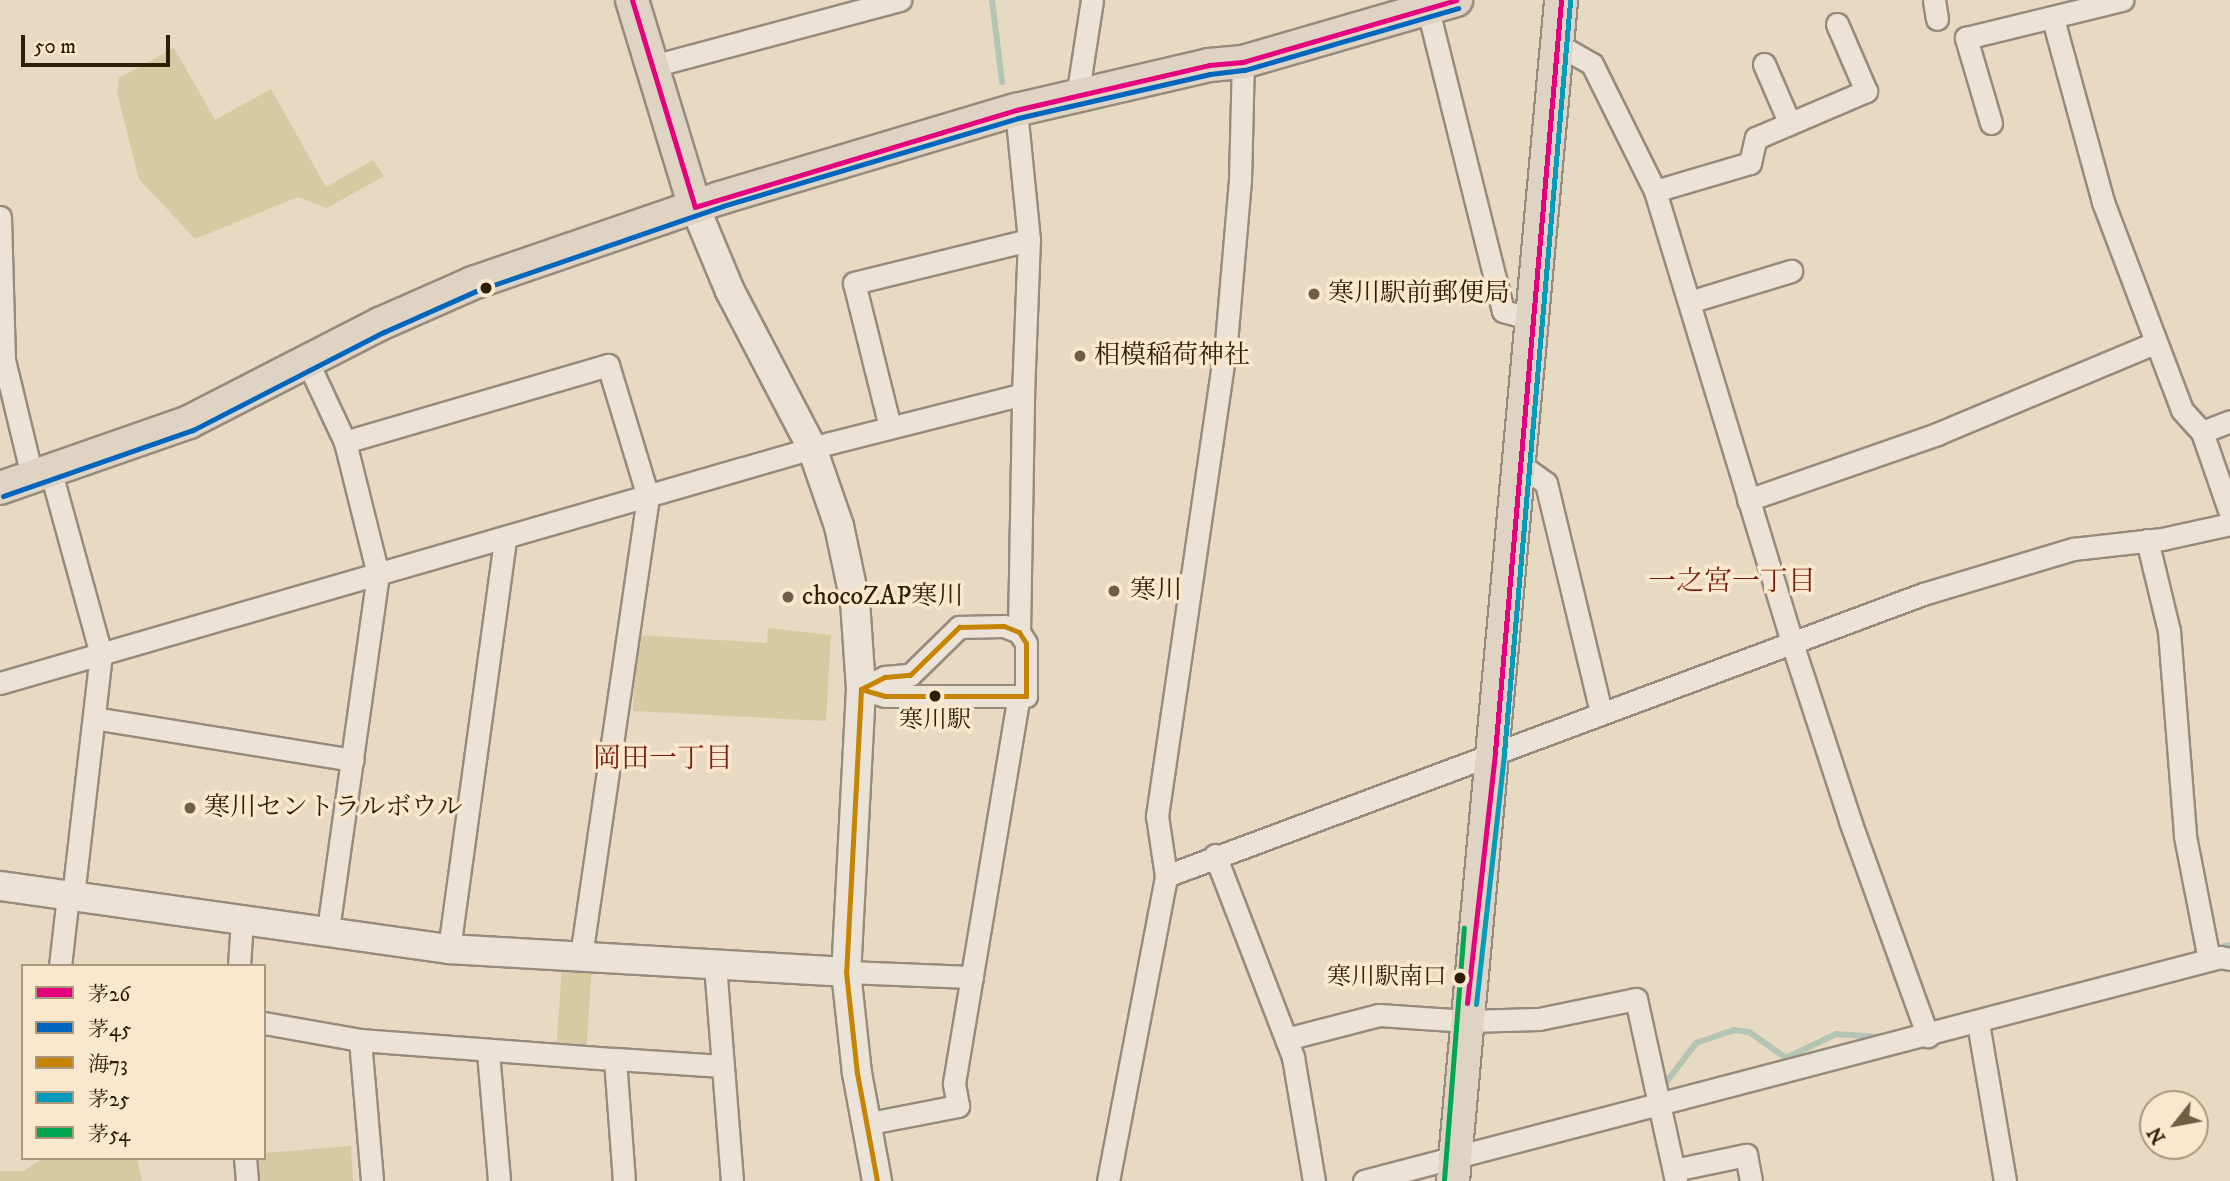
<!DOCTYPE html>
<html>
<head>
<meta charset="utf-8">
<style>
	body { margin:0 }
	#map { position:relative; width:2230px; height:1181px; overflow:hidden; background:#e8d9c3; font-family:"IM FELL DW Pica","Noto Serif JP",serif }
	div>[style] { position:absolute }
	.green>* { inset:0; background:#d5caa2; transform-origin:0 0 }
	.stream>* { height:6px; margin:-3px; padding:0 3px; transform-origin:3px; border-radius:3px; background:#b4c4b5 }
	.roads { filter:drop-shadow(2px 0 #968b7c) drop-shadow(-2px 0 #968b7c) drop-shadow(0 2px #968b7c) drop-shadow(0 -2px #968b7c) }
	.street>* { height:21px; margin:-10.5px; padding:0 10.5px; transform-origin:10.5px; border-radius:10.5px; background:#ebe3d8 }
	.secondary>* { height:28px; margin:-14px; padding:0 14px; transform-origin:14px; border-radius:14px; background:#ebe3d8 }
	.primary>* { height:32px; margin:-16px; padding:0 16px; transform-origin:16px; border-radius:16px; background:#dfd3c3 }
	.bus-1>* { height:5px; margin:-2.5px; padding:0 2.5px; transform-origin:2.5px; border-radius:2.5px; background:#e5007d }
	.bus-2>* { height:5px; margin:-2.5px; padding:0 2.5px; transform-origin:2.5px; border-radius:2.5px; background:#0065bd }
	.bus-3>* { height:5px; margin:-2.5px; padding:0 2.5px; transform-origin:2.5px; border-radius:2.5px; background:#c58402 }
	.bus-4>* { height:5px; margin:-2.5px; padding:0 2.5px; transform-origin:2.5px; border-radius:2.5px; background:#059bba }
	.bus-5>* { height:5px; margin:-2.5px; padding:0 2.5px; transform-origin:2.5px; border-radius:2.5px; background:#00a651 }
	.dots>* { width:19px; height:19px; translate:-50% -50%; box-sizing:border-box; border:4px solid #fae8ce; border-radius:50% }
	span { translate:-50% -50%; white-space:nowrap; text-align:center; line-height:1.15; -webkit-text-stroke:7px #fae8ce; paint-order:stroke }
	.bus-label { font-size:24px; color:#301d06 }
	.right { translate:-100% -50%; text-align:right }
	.poi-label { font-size:26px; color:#301d06 }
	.left { translate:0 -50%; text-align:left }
	.neighbourhood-label { font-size:28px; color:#7a1f14 }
	.legend { position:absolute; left:21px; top:964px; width:245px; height:196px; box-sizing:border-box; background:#fae8ce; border:2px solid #a9977e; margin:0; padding:9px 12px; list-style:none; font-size:21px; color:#301d06 }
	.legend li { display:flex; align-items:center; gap:14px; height:35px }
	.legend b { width:35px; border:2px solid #a9977e }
	.north { position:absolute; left:2139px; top:1090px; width:70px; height:70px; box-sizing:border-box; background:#fae8ce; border:2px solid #a9977e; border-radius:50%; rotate:239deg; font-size:19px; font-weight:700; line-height:28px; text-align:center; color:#301d06 }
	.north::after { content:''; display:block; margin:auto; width:24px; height:32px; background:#705f48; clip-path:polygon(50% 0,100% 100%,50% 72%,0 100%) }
	.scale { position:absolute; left:21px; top:35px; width:149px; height:32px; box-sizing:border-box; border:4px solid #301d06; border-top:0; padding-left:9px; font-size:21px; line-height:24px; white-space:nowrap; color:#301d06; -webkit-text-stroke:5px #fae8ce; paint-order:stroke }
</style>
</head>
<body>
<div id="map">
	<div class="green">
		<i style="clip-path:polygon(174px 48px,215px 120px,271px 89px,326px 187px,373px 160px,384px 176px,327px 208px,298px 197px,195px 239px,139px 179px,117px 93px,119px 78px)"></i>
		<i style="clip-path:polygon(768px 628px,831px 635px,826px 721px,633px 711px,637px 635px,767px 643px)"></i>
		<i style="left:562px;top:966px;width:30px;height:80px;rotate:4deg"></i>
		<i style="clip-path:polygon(351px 1146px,353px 1181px,258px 1181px,256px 1158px,264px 1158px,264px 1153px)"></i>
		<i style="clip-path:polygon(43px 1158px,137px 1158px,142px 1181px,0 1181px,0 1171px,24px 1171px)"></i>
	</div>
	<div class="stream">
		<i style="left:992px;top:0;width:83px;rotate:83deg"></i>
		<i style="left:2220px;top:947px;width:10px;rotate:-11deg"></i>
		<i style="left:1661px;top:1089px;width:58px;rotate:-52.7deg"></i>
		<i style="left:1696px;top:1043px;width:40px;rotate:-18.9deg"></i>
		<i style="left:1734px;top:1030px;width:15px;rotate:8deg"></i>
		<i style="left:1749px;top:1032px;width:45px;rotate:35.1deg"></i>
		<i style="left:1786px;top:1058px;width:55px;rotate:-25.6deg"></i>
		<i style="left:1836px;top:1034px;width:44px;rotate:3.9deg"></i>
	</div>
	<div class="roads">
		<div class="street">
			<i style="left:1934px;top:0;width:19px;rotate:81deg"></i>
			<i style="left:1428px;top:10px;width:310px;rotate:76deg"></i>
			<i style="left:1503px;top:311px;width:31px;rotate:15deg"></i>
			<i style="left:2053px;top:19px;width:190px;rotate:74.7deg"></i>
			<i style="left:2103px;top:202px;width:222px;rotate:69.2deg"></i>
			<i style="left:2182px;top:410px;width:30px;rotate:48deg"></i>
			<i style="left:2202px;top:432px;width:86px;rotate:70.9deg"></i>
			<i style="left:1559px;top:45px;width:38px;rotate:30deg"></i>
			<i style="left:1592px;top:64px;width:142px;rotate:63.6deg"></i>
			<i style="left:1655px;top:191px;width:469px;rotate:73.1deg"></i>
			<i style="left:1791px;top:640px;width:190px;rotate:71.9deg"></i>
			<i style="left:1850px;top:821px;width:229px;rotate:70.1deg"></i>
			<i style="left:1764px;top:64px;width:65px;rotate:66.6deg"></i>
			<i style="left:653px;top:66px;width:256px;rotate:-15deg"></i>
			<i style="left:1077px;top:97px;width:98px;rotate:-81.2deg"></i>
			<i style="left:1991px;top:123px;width:89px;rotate:-106.4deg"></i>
			<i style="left:1966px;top:38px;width:161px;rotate:-13.7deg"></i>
			<i style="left:1655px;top:191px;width:99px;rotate:-16.4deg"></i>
			<i style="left:1750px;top:163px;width:26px;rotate:-77deg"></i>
			<i style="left:1756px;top:138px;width:120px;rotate:-23.1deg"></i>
			<i style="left:1866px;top:91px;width:73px;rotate:-113.4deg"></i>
			<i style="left:0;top:217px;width:143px;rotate:88.4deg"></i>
			<i style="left:4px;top:360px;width:119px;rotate:76.4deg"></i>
			<i style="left:1689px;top:302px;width:107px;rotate:-16.9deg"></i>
			<i style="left:308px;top:363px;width:87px;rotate:64.9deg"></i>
			<i style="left:345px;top:442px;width:136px;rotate:76deg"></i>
			<i style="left:378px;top:574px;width:361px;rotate:98deg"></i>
			<i style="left:890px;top:427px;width:148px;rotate:-104deg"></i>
			<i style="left:854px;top:283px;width:180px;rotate:-13.8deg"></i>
			<i style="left:2202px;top:432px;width:30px;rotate:-21deg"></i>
			<i style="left:345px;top:442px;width:274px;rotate:-16.3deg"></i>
			<i style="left:608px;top:365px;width:138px;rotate:73.1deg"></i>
			<i style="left:648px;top:497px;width:463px;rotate:98.3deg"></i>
			<i style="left:1521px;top:465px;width:31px;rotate:36deg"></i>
			<i style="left:1546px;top:483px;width:236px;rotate:76.5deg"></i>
			<i style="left:50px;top:469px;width:192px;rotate:74.6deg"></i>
			<i style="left:101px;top:654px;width:245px;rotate:96.6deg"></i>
			<i style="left:1748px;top:500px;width:200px;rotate:-19.2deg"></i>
			<i style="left:1937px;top:434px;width:236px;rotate:-22.7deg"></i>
			<i style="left:2147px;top:540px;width:94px;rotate:76.4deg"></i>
			<i style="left:2169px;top:631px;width:206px;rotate:85.5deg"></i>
			<i style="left:2185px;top:836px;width:126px;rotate:79deg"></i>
			<i style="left:1004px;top:626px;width:16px;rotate:22deg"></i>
			<i style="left:1019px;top:632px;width:13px;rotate:58deg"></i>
			<i style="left:1026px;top:643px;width:53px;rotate:90deg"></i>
			<i style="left:1026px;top:696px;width:141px;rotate:180deg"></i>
			<i style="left:885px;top:696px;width:25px;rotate:-164deg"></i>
			<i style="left:861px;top:689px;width:27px;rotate:-27deg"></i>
			<i style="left:885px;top:677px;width:25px;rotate:-5deg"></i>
			<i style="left:910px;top:675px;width:69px;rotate:-44.4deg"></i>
			<i style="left:959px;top:627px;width:45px;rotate:-1.3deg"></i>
			<i style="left:1019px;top:632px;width:238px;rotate:-89deg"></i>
			<i style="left:0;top:683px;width:864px;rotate:-16.13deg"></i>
			<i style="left:830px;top:443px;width:199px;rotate:-14.2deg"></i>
			<i style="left:1023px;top:394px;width:154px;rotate:-87.8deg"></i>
			<i style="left:1029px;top:240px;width:131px;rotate:-95.7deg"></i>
			<i style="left:94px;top:718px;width:262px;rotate:9.2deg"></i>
			<i style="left:1215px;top:855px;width:217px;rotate:68.9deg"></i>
			<i style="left:1293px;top:1057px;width:126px;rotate:80.4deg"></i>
			<i style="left:1166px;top:876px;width:808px;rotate:-20.43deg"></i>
			<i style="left:1923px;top:594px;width:157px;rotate:-16.7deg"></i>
			<i style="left:2073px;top:549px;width:90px;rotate:-6.4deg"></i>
			<i style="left:2162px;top:539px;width:70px;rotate:-12.4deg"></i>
			<i style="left:449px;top:949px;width:415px;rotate:-82.2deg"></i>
			<i style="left:715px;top:965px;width:217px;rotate:85.5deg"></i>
			<i style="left:60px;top:966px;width:70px;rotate:-83.5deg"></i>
			<i style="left:239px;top:966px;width:46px;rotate:-86.3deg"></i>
			<i style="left:846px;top:972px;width:126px;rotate:2.3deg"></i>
			<i style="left:264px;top:1023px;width:97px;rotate:10deg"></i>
			<i style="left:360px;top:1040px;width:256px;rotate:4.3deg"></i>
			<i style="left:615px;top:1059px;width:122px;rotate:85.8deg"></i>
			<i style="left:1978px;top:1023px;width:160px;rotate:80.3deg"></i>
			<i style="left:1286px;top:1039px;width:96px;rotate:-14.5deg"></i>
			<i style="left:1379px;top:1015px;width:88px;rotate:3.9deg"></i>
			<i style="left:1467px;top:1021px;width:72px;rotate:-1.6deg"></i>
			<i style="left:1539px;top:1019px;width:99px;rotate:-11.7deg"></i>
			<i style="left:1636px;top:999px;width:186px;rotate:77.6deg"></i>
			<i style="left:360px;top:1040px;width:142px;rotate:85.1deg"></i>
			<i style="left:488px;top:1052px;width:129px;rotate:85.1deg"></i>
			<i style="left:615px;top:1059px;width:108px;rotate:3.7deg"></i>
			<i style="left:865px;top:1124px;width:95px;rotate:-11deg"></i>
			<i style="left:958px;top:1106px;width:23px;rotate:-100deg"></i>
			<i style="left:954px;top:1083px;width:389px;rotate:-80.5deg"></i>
			<i style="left:245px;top:1158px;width:23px;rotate:85deg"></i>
			<i style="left:1674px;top:1170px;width:74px;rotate:-11.8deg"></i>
			<i style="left:1746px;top:1155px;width:26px;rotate:79deg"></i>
			<i style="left:1108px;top:1181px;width:310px;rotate:-79.2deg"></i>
			<i style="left:1166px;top:876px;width:61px;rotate:-98.5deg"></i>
			<i style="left:1157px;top:816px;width:478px;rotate:-81.7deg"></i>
			<i style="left:1226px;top:343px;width:163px;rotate:-85.1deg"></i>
			<i style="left:1240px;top:181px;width:119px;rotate:-88.6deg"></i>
			<i style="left:1364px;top:1181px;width:885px;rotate:-14.66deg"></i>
			<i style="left:2220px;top:957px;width:10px;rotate:11deg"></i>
		</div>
		<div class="secondary">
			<i style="left:695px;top:207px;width:91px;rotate:67.4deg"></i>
			<i style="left:730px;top:291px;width:177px;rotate:62.4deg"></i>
			<i style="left:812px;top:448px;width:83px;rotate:70.9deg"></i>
			<i style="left:839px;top:526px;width:77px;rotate:78deg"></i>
			<i style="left:855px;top:601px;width:88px;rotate:86.1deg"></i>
			<i style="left:861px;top:689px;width:283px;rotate:93deg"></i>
			<i style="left:846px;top:972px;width:102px;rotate:83.8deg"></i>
			<i style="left:857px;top:1073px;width:110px;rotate:79.5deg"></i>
			<i style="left:0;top:886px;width:453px;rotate:8deg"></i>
			<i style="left:449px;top:949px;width:398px;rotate:3.3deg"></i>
		</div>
		<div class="primary">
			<i style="left:632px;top:0;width:216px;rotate:73.1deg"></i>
			<i style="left:0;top:488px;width:200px;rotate:-19.2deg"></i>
			<i style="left:189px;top:422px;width:215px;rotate:-27.2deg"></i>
			<i style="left:380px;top:324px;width:102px;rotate:-23.8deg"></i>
			<i style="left:473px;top:283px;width:261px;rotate:-19deg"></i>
			<i style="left:720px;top:198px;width:309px;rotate:-16.6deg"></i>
			<i style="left:1016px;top:110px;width:198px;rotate:-13.1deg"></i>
			<i style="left:1209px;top:65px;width:34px;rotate:-5deg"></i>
			<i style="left:1243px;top:62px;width:222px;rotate:-16.2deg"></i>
			<i style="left:1453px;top:1181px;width:1186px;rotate:-84.77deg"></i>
		</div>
	</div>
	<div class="bus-1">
		<i style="left:632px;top:0;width:216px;rotate:73.1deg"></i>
		<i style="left:695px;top:207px;width:335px;rotate:-16.8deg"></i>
		<i style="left:1016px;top:110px;width:198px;rotate:-13.1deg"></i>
		<i style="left:1209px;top:65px;width:34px;rotate:-5deg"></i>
		<i style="left:1243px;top:62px;width:222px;rotate:-16.2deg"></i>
		<i style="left:1467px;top:1003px;width:253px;rotate:-83.6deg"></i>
		<i style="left:1495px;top:752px;width:755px;rotate:-84.98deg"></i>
	</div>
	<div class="bus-2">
		<i style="left:3px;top:496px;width:201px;rotate:-19.2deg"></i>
		<i style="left:193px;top:430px;width:215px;rotate:-27.2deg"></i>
		<i style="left:384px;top:332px;width:101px;rotate:-24deg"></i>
		<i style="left:476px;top:291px;width:261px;rotate:-19deg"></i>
		<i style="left:723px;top:206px;width:308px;rotate:-16.6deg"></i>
		<i style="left:1018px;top:118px;width:197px;rotate:-12.9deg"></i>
		<i style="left:1210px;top:74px;width:35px;rotate:-7deg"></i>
		<i style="left:1245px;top:70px;width:222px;rotate:-16.2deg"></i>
	</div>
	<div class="bus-3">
		<i style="left:1004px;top:626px;width:16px;rotate:22deg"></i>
		<i style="left:1019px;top:632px;width:13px;rotate:58deg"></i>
		<i style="left:1026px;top:643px;width:53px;rotate:90deg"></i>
		<i style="left:1026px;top:696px;width:141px;rotate:180deg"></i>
		<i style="left:885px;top:696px;width:25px;rotate:-164deg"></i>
		<i style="left:861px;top:689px;width:27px;rotate:-27deg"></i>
		<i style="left:885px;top:677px;width:25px;rotate:-5deg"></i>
		<i style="left:910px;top:675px;width:69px;rotate:-44.4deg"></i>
		<i style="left:959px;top:627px;width:45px;rotate:-1.3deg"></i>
		<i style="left:861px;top:689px;width:283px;rotate:93deg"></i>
		<i style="left:846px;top:972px;width:102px;rotate:83.8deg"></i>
		<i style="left:857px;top:1073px;width:110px;rotate:79.5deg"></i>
	</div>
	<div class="bus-4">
		<i style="left:1476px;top:1004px;width:253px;rotate:-83.6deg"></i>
		<i style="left:1504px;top:753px;width:755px;rotate:-84.98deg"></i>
	</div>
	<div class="bus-5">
		<i style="left:1444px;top:1180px;width:253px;rotate:-85.5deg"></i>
	</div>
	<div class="dots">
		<i style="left:486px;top:288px;background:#301d06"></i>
		<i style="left:1314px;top:294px;background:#705f48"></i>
		<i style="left:1080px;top:356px;background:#705f48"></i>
		<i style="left:1114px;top:591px;background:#705f48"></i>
		<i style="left:788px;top:597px;background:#705f48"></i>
		<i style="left:935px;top:696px;background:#301d06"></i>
		<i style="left:190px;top:808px;background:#705f48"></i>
		<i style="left:1460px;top:978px;background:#301d06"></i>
	</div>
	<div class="bus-label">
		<span style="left:935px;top:721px">寒川駅</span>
		<span class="right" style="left:1447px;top:978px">寒川駅南口</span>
	</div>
	<div class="poi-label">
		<span class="left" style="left:1328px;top:294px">寒川駅前郵便局</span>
		<span class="left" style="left:1094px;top:356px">相模稲荷神社</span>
		<span class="left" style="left:1130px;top:591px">寒川</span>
		<span class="left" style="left:802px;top:597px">chocoZAP寒川</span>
		<span class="left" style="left:204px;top:808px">寒川セントラルボウル</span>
	</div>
	<div class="neighbourhood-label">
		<span style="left:1732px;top:582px">一之宮一丁目</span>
		<span style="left:663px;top:759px">岡田一丁目</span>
	</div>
	<ul class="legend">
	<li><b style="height:9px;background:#e5007d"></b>茅26</li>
	<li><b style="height:9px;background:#0065bd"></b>茅45</li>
	<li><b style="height:9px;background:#c58402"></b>海73</li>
	<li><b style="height:9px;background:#059bba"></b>茅25</li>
	<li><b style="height:9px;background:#00a651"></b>茅54</li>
	</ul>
	<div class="north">N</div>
	<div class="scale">50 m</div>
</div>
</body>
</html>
